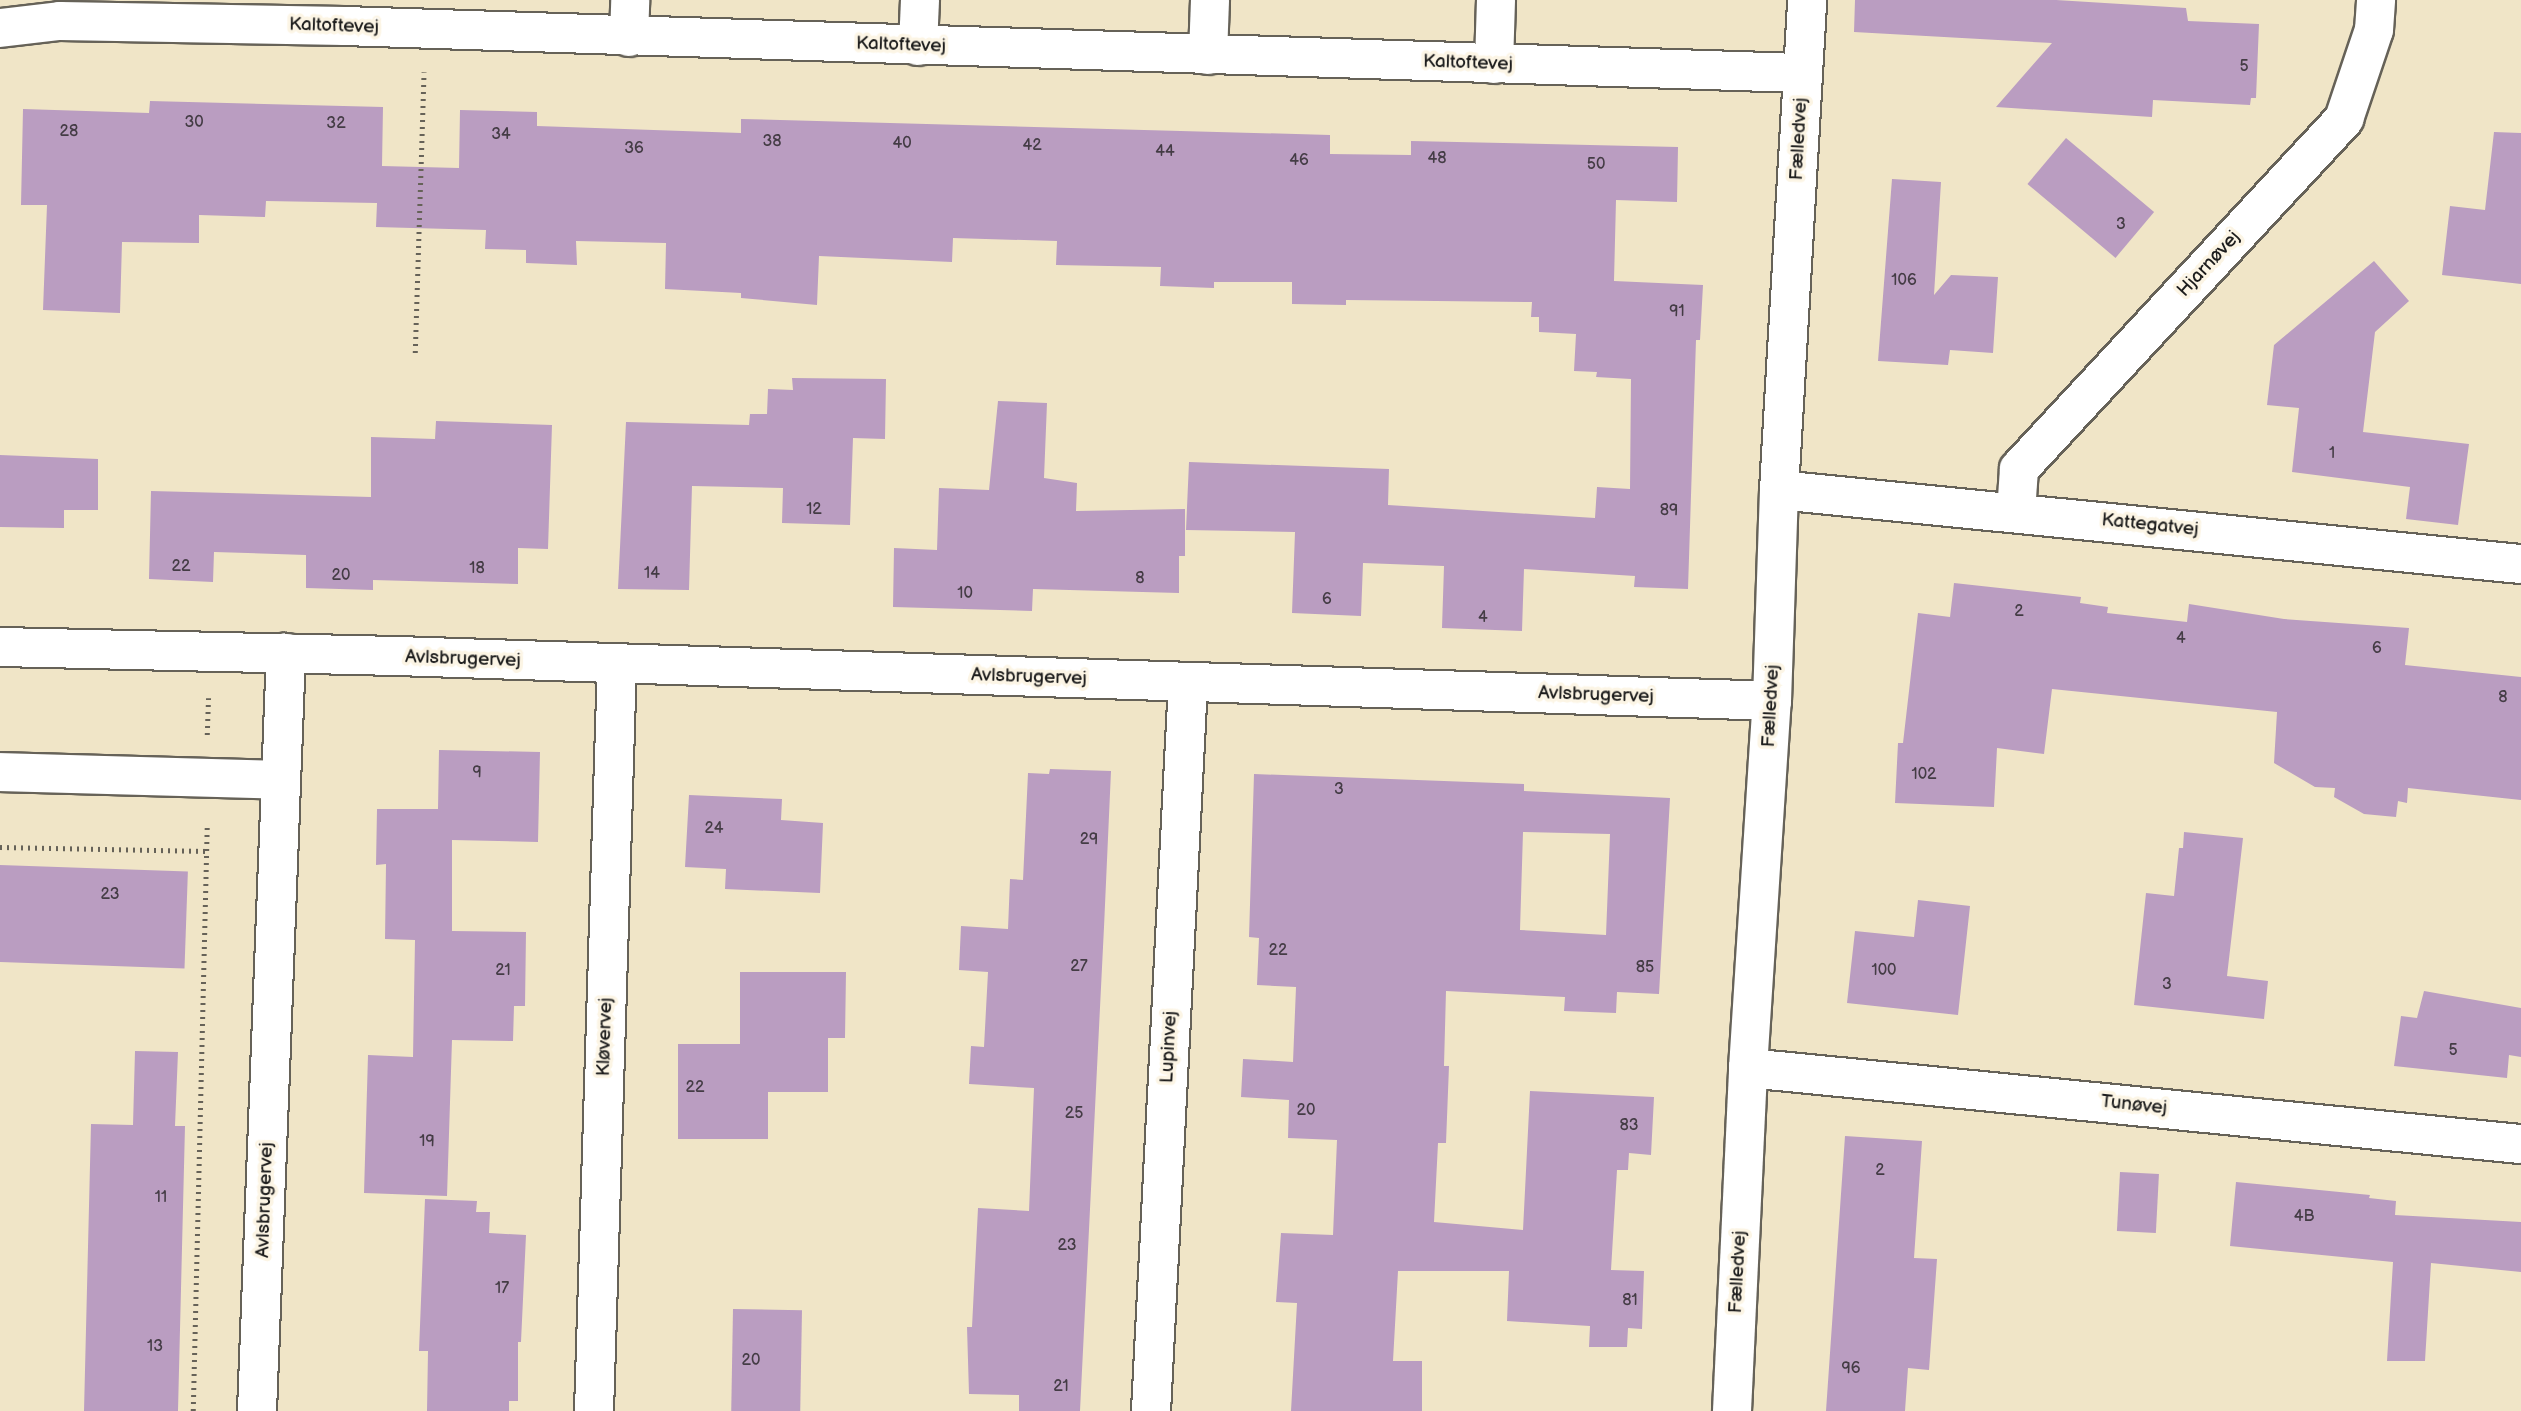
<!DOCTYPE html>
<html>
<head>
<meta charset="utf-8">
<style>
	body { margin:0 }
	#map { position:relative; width:2521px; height:1411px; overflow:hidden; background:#f0e5c7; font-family:"Balsamiq Sans",sans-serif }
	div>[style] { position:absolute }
	.building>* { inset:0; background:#ba9dc1; transform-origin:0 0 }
	.path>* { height:4.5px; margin-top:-2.25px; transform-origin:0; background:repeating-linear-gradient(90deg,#666258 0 2px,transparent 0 7px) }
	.roads { filter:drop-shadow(2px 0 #666258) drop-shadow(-2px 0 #666258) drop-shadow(0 2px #666258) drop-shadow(0 -2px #666258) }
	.street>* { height:38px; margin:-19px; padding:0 19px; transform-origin:19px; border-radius:19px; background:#fff }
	span { translate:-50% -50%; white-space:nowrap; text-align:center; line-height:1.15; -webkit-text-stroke:7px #fcf5e5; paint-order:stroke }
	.number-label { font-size:16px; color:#443c45 }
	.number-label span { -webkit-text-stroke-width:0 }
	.street-label { font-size:19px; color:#1c1c1c }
</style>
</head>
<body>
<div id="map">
	<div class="building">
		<i style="clip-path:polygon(1855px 0,2056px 0,2186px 8px,2188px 21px,2259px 24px,2256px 98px,2251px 98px,2250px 105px,2153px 100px,2152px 117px,1996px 107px,2052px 43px,1854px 32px)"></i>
		<i style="clip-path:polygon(150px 101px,383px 107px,382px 166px,459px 168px,460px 110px,537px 112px,537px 126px,741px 133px,741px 119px,1330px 135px,1330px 154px,1411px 155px,1411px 141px,1678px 147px,1677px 202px,1616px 200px,1614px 281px,1703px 285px,1700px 340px,1696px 340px,1688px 589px,1634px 587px,1635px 576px,1524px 569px,1522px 631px,1442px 628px,1444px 566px,1363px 563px,1361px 616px,1292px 613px,1295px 532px,1186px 530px,1189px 462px,1389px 469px,1388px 505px,1595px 518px,1597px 487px,1630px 489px,1631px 379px,1596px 377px,1597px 372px,1574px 371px,1576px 334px,1539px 332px,1539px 317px,1531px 317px,1532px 302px,1346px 300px,1346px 305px,1292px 304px,1292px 282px,1214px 282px,1214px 288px,1160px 286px,1161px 267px,1056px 265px,1057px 241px,953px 238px,952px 262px,819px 256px,817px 305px,741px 298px,741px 293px,665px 289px,666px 243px,576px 241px,577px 265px,526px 263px,526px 250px,485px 249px,486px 230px,376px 227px,377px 203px,266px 201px,265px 217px,199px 215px,199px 243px,122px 242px,120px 313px,43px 310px,47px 205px,21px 205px,23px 109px,149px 113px)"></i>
		<i style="clip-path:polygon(2494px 132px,2521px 133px,2521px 284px,2442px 275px,2450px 206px,2485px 210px)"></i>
		<i style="left:2066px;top:138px;width:115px;height:60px;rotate:40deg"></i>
		<i style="clip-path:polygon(1892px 179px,1941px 182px,1934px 295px,1951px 275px,1998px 277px,1993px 353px,1950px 350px,1948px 365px,1878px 361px)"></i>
		<i style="clip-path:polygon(2374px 261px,2409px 301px,2375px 332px,2363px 432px,2469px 444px,2458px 525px,2406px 519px,2410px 487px,2292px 472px,2299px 408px,2267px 405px,2274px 345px)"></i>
		<i style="clip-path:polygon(792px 378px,886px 379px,885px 439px,853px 438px,850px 525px,782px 523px,783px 488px,692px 486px,689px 590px,618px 589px,626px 422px,749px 425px,750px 414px,767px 414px,768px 389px,793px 390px)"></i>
		<i style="clip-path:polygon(998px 401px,1047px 403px,1044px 478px,1077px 483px,1076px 511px,1185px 509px,1185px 556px,1179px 556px,1179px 593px,1033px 589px,1032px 611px,893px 607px,894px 548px,937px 550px,939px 488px,989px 490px)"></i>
		<i style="clip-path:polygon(436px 421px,552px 425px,548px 549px,518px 548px,518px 584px,373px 580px,373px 590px,306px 588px,306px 555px,214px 552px,213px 582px,149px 579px,151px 491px,371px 497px,371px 437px,435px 439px)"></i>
		<i style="clip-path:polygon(0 455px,98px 459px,98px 510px,64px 510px,64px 528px,0 527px)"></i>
		<i style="clip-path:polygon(1954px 583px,2081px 597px,2080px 603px,2108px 607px,2107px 613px,2187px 622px,2189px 604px,2284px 619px,2409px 628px,2405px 665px,2521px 677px,2521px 800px,2408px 788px,2407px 803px,2398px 801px,2396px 817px,2364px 814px,2334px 797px,2335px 788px,2315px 787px,2274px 763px,2277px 712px,2052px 689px,2044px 754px,1997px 748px,1994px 807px,1895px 803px,1898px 743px,1903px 743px,1918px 613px,1950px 617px)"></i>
		<i style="clip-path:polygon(439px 750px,540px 752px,538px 842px,452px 840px,452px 931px,526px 932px,525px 1006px,514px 1006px,513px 1041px,452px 1040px,447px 1196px,364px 1193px,368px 1055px,413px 1057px,415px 940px,385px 939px,386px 864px,376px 865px,377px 809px,438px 809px)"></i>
		<i style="clip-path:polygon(1050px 769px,1111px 771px,1104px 927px,1080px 1411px,1019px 1411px,1019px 1395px,969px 1394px,967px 1327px,972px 1327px,978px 1208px,1029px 1211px,1034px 1088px,969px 1084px,971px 1046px,984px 1047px,988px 972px,959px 970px,961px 926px,1008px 929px,1010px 879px,1023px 880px,1028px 773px,1049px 774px)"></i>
		<i style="clip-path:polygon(evenodd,1254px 774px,1524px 784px,1524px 791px,1670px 798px,1659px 994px,1617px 992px,1616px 1013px,1564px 1011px,1565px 997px,1446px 991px,1444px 1066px,1449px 1066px,1446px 1143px,1438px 1143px,1434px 1222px,1523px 1230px,1530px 1091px,1654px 1097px,1651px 1155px,1629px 1153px,1628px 1170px,1617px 1170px,1611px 1270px,1644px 1271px,1642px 1329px,1628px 1328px,1627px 1347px,1589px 1347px,1590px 1326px,1507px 1321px,1509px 1271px,1398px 1271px,1393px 1361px,1422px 1361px,1422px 1411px,1291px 1411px,1297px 1303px,1276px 1302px,1281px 1233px,1333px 1235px,1337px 1140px,1288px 1138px,1289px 1100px,1241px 1097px,1243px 1059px,1293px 1062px,1296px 987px,1257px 985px,1259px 938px,1249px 937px,1254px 774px,1523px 832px,1610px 834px,1606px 935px,1520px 930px,1523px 832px)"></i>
		<i style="clip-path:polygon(689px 795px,782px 799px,781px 820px,823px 823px,820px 893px,725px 889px,726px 869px,685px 867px)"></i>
		<i style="clip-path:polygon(2184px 832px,2243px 838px,2227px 976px,2268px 981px,2264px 1019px,2134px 1005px,2146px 893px,2174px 896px,2179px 848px,2183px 848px)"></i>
		<i style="left:0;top:865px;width:188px;height:97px;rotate:2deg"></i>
		<i style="clip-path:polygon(1918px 900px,1970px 906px,1958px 1015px,1847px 1003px,1855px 931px,1914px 937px)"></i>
		<i style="clip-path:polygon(740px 972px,846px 972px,845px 1038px,828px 1038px,828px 1092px,768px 1092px,768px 1139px,678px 1139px,678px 1044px,740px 1044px)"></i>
		<i style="clip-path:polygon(2424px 991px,2521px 1008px,2521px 1057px,2509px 1055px,2507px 1078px,2394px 1066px,2401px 1016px,2417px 1018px)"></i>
		<i style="clip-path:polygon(135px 1051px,178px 1052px,175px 1126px,185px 1126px,178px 1411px,84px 1411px,91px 1124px,133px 1125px)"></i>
		<i style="clip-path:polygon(1845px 1136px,1922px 1141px,1914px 1258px,1937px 1259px,1929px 1370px,1908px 1368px,1905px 1411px,1826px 1411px)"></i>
		<i style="left:2120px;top:1172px;width:39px;height:59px;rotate:3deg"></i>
		<i style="clip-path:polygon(2236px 1182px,2370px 1195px,2369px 1198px,2396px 1201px,2395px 1215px,2521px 1222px,2521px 1272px,2431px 1263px,2425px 1361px,2387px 1361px,2393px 1262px,2230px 1246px)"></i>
		<i style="clip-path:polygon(425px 1199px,477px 1201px,476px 1212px,490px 1212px,489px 1233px,526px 1235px,521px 1342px,518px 1342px,518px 1401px,509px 1401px,509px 1411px,427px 1411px,428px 1351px,419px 1351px)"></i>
		<i style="left:733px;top:1309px;width:69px;height:102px;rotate:1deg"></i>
	</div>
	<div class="path">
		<i style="left:415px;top:353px;width:281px;rotate:-88.2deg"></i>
		<i style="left:207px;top:735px;width:37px;rotate:-88deg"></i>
		<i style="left:0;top:847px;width:207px;rotate:1.1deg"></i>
		<i style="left:193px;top:1411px;width:587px;rotate:-88.63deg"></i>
	</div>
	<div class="roads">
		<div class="street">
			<i style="left:0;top:28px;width:60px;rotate:-6.7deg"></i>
			<i style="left:60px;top:21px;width:284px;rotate:1deg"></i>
			<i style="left:344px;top:26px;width:1459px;rotate:1.85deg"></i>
			<i style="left:629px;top:37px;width:37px;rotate:-88deg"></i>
			<i style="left:918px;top:46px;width:46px;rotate:-87.5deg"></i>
			<i style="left:1208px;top:55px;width:55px;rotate:-87.9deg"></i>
			<i style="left:1494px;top:64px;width:64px;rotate:-88.2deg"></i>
			<i style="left:1779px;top:490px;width:746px;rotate:5.7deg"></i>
			<i style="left:2016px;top:512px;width:43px;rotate:-86deg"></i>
			<i style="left:2019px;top:469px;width:478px;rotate:-47.1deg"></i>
			<i style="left:2344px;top:119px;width:94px;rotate:-71.4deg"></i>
			<i style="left:2374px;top:30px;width:30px;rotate:-86deg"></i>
			<i style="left:0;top:647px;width:397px;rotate:1.3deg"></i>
			<i style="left:397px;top:656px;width:1376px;rotate:1.87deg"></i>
			<i style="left:0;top:772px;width:281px;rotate:1.6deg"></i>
			<i style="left:1748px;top:1068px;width:777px;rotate:5.62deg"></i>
			<i style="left:257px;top:1411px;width:759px;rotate:-87.81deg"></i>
			<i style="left:594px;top:1411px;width:747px;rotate:-88.24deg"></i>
			<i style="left:1151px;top:1411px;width:730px;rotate:-87.09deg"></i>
			<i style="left:1732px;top:1411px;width:343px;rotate:-87.3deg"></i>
			<i style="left:1748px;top:1068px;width:368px;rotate:-86.3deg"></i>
			<i style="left:1772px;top:701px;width:211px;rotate:-88.1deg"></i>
			<i style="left:1779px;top:490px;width:491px;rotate:-86.7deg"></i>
		</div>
	</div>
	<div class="number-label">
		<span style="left:2244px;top:67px">5</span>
		<span style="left:194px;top:123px">30</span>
		<span style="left:336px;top:124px">32</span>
		<span style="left:69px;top:132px">28</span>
		<span style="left:501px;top:135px">34</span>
		<span style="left:772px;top:142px">38</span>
		<span style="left:902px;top:144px">40</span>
		<span style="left:1032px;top:146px">42</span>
		<span style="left:634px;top:149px">36</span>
		<span style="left:1165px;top:152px">44</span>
		<span style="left:1437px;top:159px">48</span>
		<span style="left:1299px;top:161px">46</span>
		<span style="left:1596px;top:165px">50</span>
		<span style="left:2121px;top:225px">3</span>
		<span style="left:1904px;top:281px">106</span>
		<span style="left:1677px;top:312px">91</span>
		<span style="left:2332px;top:454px">1</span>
		<span style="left:814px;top:510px">12</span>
		<span style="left:1669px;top:511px">89</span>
		<span style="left:181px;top:567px">22</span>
		<span style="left:477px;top:569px">18</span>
		<span style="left:652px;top:574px">14</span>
		<span style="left:341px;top:576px">20</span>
		<span style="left:1140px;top:579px">8</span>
		<span style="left:965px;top:594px">10</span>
		<span style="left:1327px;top:600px">6</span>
		<span style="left:2019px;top:612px">2</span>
		<span style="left:1483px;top:618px">4</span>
		<span style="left:2181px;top:639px">4</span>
		<span style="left:2377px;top:649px">6</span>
		<span style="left:2503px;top:698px">8</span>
		<span style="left:477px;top:773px">9</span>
		<span style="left:1924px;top:775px">102</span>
		<span style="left:1339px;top:790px">3</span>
		<span style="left:714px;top:829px">24</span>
		<span style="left:1089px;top:840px">29</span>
		<span style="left:110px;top:895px">23</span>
		<span style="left:1278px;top:951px">22</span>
		<span style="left:1079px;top:967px">27</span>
		<span style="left:1645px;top:968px">85</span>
		<span style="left:503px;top:971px">21</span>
		<span style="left:1884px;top:971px">100</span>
		<span style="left:2167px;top:985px">3</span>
		<span style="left:2453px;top:1051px">5</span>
		<span style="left:695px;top:1088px">22</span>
		<span style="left:1306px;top:1111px">20</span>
		<span style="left:1074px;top:1114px">25</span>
		<span style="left:1629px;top:1126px">83</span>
		<span style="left:427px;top:1142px">19</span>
		<span style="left:1880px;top:1171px">2</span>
		<span style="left:161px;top:1198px">11</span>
		<span style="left:2304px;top:1217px">4B</span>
		<span style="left:1067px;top:1246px">23</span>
		<span style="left:502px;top:1289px">17</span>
		<span style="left:1630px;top:1301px">81</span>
		<span style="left:155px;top:1347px">13</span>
		<span style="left:751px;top:1361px">20</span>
		<span style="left:1851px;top:1369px">96</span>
		<span style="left:1061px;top:1387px">21</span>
	</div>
	<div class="street-label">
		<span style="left:334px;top:26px;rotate:2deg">Kaltoftevej</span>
		<span style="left:901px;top:45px;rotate:2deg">Kaltoftevej</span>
		<span style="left:1468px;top:63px;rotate:2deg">Kaltoftevej</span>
		<span style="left:1799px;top:139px;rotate:-87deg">Fælledvej</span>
		<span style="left:2209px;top:264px;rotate:-47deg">Hjarnøvej</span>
		<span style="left:2150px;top:525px;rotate:6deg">Kattegatvej</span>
		<span style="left:463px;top:659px;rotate:2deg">Avlsbrugervej</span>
		<span style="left:1029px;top:677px;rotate:2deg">Avlsbrugervej</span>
		<span style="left:1596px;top:695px;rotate:2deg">Avlsbrugervej</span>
		<span style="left:1771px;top:706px;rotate:-87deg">Fælledvej</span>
		<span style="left:605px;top:1037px;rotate:-88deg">Kløvervej</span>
		<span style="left:1169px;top:1047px;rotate:-87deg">Lupinvej</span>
		<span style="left:2134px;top:1105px;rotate:6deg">Tunøvej</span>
		<span style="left:265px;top:1200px;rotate:-88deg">Avlsbrugervej</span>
		<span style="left:1738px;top:1272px;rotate:-87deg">Fælledvej</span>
	</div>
</div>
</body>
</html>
